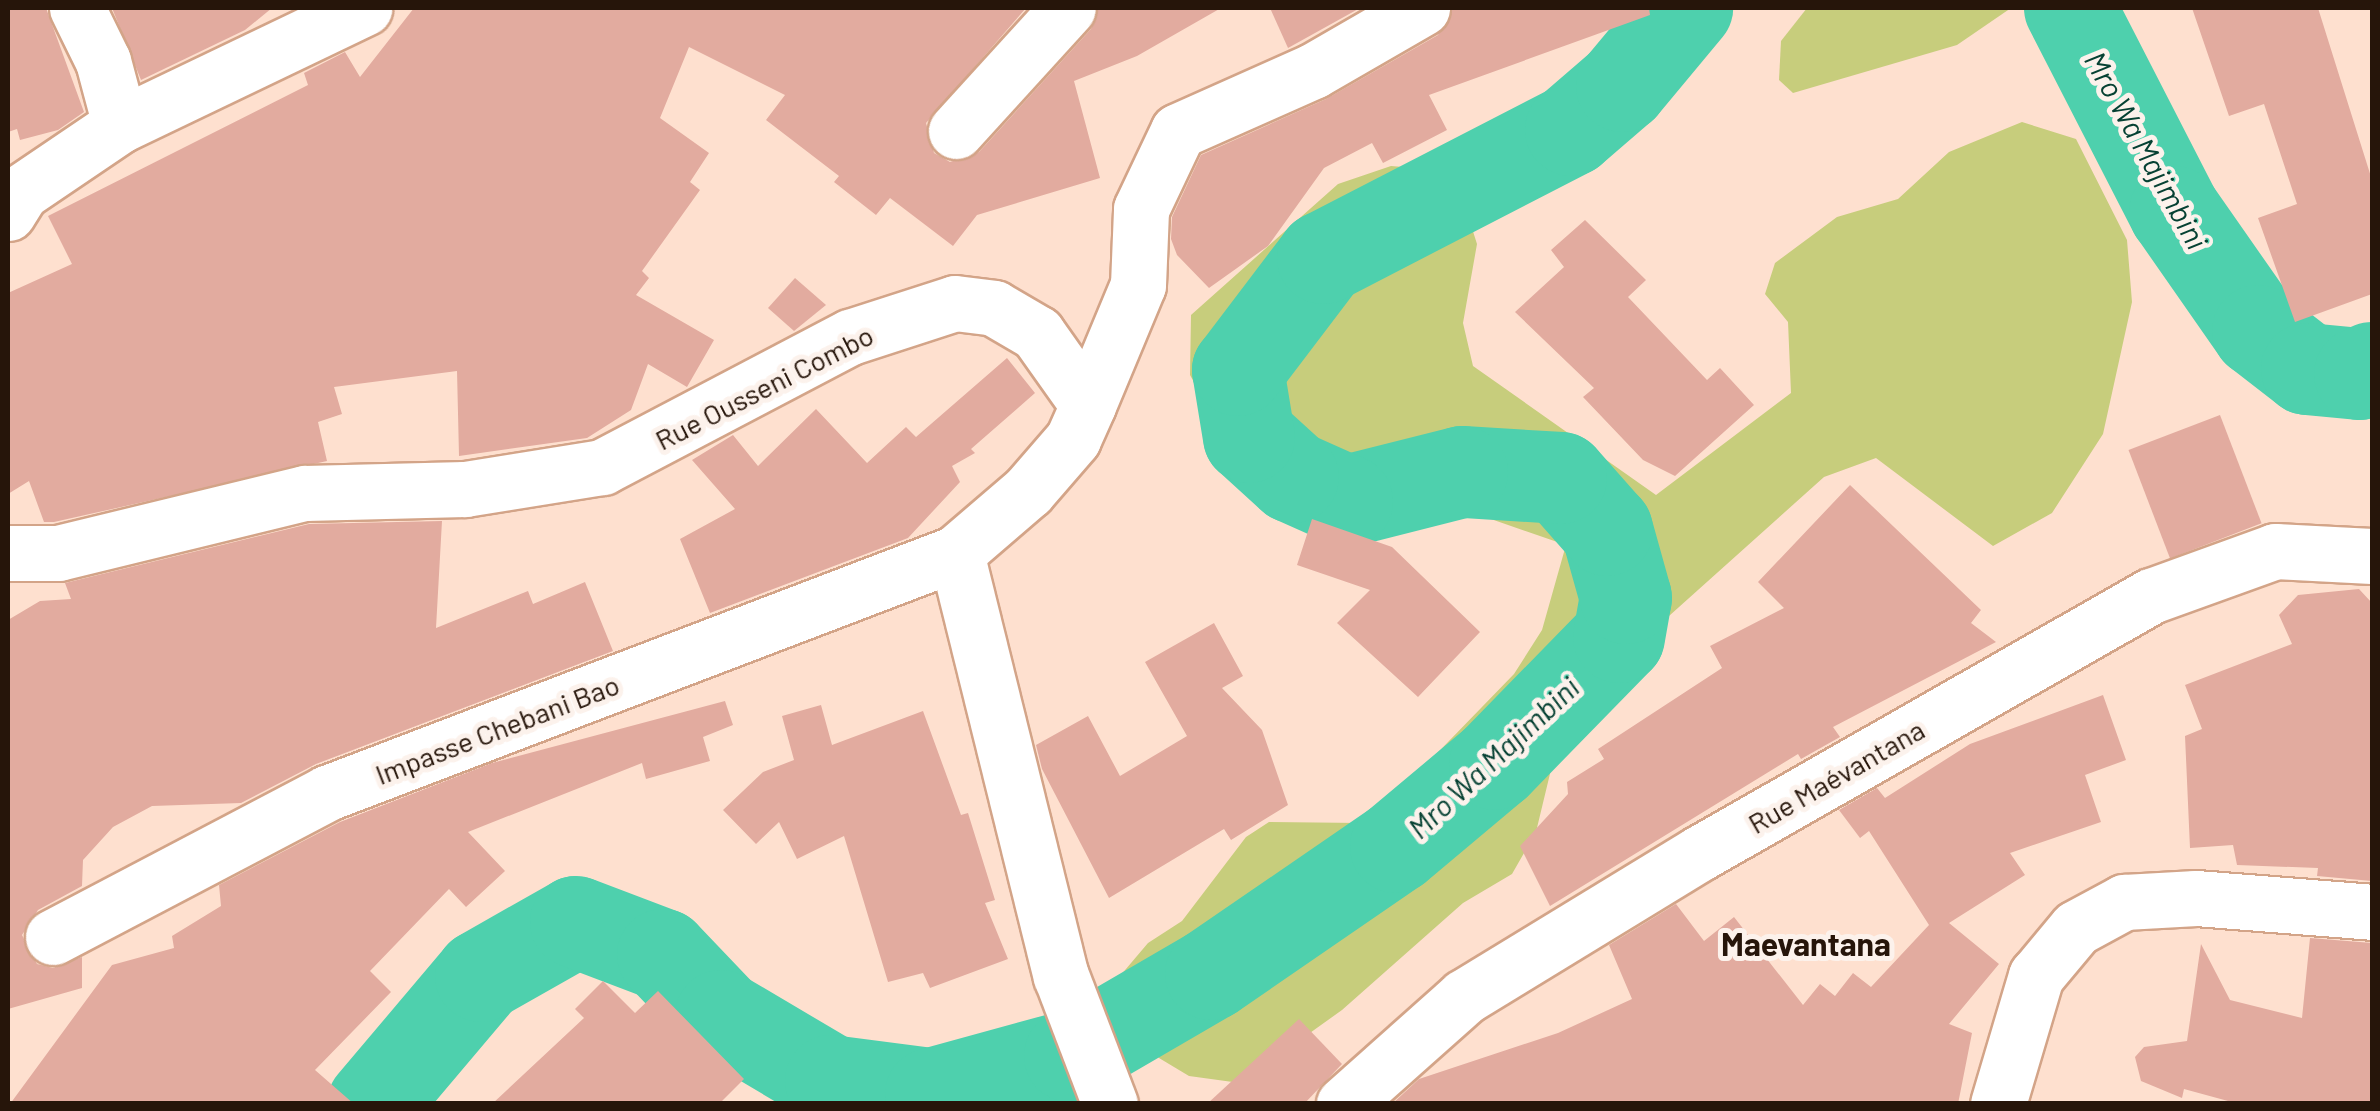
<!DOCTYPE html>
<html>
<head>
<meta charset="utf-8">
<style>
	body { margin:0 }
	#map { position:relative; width:2380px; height:1111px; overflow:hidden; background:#fee0cf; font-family:Barlow,sans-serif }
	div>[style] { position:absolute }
	.green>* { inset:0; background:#c7cd7c }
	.river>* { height:92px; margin:-46px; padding:0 46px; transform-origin:46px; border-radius:46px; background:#4ed0ad }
	.building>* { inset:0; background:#e2ab9f; transform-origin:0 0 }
	.roads { filter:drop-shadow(2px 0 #d3a488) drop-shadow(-2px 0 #d3a488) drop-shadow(0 2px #d3a488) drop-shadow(0 -2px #d3a488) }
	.street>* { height:55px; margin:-27.5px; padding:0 27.5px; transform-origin:27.5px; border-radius:27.5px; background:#fff }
	.secondary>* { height:55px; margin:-27.5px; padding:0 27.5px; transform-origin:27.5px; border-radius:27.5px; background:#fff }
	span { translate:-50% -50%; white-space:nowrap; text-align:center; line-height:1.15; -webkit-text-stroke:10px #fcf2ec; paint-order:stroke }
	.street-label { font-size:28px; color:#26150a }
	.water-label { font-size:30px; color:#064133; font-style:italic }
	.quarter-label { font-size:32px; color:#26150a; font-weight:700 }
	.frame { position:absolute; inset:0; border:10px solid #26150a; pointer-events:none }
</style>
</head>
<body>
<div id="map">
	<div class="green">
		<i style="clip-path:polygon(1807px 8px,2011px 8px,1957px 45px,1793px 93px,1779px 80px,1781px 41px)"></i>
		<i style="clip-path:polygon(2022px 122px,2076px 139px,2127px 240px,2132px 302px,2103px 434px,2052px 513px,1993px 546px,1876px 458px,1824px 477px,1592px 685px,1561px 728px,1536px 832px,1512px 874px,1463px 903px,1342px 1010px,1240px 1083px,1189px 1076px,1159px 1058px,1126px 1022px,1120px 976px,1148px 943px,1182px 921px,1246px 837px,1269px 822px,1362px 823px,1416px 775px,1514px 674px,1542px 630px,1566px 545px,1344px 468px,1223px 435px,1190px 375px,1191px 315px,1338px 184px,1391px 166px,1440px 170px,1463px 200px,1477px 244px,1463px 323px,1473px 366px,1656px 495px,1791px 393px,1788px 322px,1765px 294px,1775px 263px,1837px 217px,1898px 199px,1949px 152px)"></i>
	</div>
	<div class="river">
		<i style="left:2070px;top:8px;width:229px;rotate:62.8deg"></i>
		<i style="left:2175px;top:212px;width:145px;rotate:55.1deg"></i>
		<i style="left:2258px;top:331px;width:62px;rotate:37.8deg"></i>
		<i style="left:2307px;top:369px;width:53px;rotate:5.4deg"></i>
		<i style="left:2360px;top:374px;width:13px;rotate:-27deg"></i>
		<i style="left:373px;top:1104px;width:167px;rotate:-49.8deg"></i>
		<i style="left:481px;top:976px;width:109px;rotate:-29.6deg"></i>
		<i style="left:576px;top:922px;width:93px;rotate:20.8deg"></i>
		<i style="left:663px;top:955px;width:84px;rotate:46.4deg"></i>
		<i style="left:721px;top:1016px;width:128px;rotate:30.6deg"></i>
		<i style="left:831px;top:1081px;width:101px;rotate:7.4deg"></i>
		<i style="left:931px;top:1094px;width:144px;rotate:-15.3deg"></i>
		<i style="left:1070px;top:1056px;width:163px;rotate:-30.2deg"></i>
		<i style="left:1211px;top:974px;width:224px;rotate:-34.5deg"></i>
		<i style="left:1396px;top:847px;width:129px;rotate:-40deg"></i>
		<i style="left:1495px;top:764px;width:177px;rotate:-45.7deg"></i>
		<i style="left:1619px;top:637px;width:40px;rotate:-80deg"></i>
		<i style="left:1626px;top:598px;width:71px;rotate:-105.6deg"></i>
		<i style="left:1607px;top:530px;width:69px;rotate:-131.5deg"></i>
		<i style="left:1561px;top:478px;width:99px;rotate:-176.5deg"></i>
		<i style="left:1462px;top:472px;width:119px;rotate:165.8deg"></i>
		<i style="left:1347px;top:501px;width:59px;rotate:-156deg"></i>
		<i style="left:1293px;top:477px;width:59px;rotate:-137.7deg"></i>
		<i style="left:1249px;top:437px;width:68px;rotate:-99.3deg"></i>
		<i style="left:1238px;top:370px;width:141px;rotate:-52.8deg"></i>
		<i style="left:1323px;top:258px;width:279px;rotate:-27.3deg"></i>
		<i style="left:1571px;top:130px;width:67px;rotate:-40.8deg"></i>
		<i style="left:1622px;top:86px;width:102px;rotate:-50.2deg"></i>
	</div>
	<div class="building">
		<i style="clip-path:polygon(8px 8px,46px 8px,84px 112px,58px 130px,20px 140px,17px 129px,8px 132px)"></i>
		<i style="clip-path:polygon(112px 8px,272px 8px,245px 30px,141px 80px)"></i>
		<i style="clip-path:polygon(414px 8px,1026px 8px,926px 123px,934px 153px,950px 162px,979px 152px,1091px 29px,1098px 8px,1221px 8px,1137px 56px,1074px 81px,1100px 178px,977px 215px,953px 246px,890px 198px,876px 215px,834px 182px,839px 176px,766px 120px,785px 95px,689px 47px,660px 118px,709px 153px,690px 182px,700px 190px,642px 271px,649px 278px,636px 295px,714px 340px,687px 387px,648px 364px,631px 410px,587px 438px,459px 456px,457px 371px,334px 387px,342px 414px,318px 422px,327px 461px,54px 522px,44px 522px,29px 481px,8px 494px,8px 293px,72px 264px,48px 216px,308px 85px,304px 73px,345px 52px,360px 77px)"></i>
		<i style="clip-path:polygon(1270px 8px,1360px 8px,1288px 48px)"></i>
		<i style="clip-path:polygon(1453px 8px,1649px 8px,1650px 15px,1429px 95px,1447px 130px,1383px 163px,1372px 143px,1324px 168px,1268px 246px,1209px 288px,1177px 255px,1171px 239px,1172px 217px,1201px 155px,1326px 99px,1438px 35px)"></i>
		<i style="clip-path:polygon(2192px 8px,2318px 8px,2372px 180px,2372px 294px,2295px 322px,2258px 218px,2297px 204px,2264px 104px,2229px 116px)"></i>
		<i style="clip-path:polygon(1585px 220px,1646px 280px,1628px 297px,1707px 380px,1720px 368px,1754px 405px,1675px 476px,1643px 460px,1583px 397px,1594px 388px,1515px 312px,1564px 267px,1551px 250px)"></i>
		<i style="clip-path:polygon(795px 278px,826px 305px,794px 331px,768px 308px)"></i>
		<i style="clip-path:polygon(1007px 358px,1035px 393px,971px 449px,975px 453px,952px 466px,960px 482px,908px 538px,710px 613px,680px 539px,735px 509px,692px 460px,733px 435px,758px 466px,816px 409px,867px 463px,906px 427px,916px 437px)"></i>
		<i style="left:2220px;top:415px;width:116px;height:98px;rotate:69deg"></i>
		<i style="clip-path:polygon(1850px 485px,1981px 610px,1971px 623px,1996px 642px,1833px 727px,1840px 737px,1801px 759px,1798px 754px,1550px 906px,1520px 846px,1568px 794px,1567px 782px,1604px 759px,1598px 749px,1722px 668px,1710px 646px,1784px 608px,1758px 582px)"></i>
		<i style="clip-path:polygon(1312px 519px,1392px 547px,1480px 632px,1418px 697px,1337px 623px,1370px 590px,1297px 565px)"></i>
		<i style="clip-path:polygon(442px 521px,436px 628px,528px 591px,533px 604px,585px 582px,613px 651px,316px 764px,241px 803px,152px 806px,113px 827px,83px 860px,82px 886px,38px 910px,22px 935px,37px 964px,53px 968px,82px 957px,82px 988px,8px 1009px,8px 620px,40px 601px,71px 599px,65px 583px,309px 524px)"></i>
		<i style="clip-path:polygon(2359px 589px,2372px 603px,2372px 881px,2317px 876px,2318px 868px,2237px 865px,2233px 845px,2190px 848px,2185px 736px,2202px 729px,2185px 685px,2292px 644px,2279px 615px,2298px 595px)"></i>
		<i style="clip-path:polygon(1214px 623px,1243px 676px,1222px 688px,1262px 730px,1288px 805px,1231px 840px,1224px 829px,1109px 898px,1042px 769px,1036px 745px,1088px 716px,1120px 776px,1187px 736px,1145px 662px)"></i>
		<i style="clip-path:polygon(2103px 695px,2126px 760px,2085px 775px,2101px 822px,2010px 853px,2025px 875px,1949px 923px,1999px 964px,1949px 1024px,1972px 1033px,1958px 1104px,1392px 1104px,1419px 1079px,1558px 1033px,1632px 999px,1609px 945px,1676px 904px,1704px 941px,1734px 917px,1803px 1005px,1820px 984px,1835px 996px,1853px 973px,1871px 987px,1929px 925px,1869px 831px,1860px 838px,1839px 810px,1877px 788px,1885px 798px,1970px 744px)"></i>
		<i style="clip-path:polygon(725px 701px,733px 725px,703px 737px,710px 761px,646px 779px,642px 763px,468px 832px,505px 871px,466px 907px,449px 889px,370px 971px,391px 992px,315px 1070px,354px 1104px,10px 1104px,112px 965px,174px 948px,172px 936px,221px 906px,219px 885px,340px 822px,492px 763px)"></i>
		<i style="clip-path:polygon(821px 705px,832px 745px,923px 711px,961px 815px,968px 813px,995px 900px,985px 903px,1008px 959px,930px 988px,923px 973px,888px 982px,844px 836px,797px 859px,779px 822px,756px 844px,723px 810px,763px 772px,794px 760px,782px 716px)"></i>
		<i style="clip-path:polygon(2310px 938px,2372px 943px,2372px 1104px,2239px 1104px,2184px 1089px,2182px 1098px,2141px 1081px,2135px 1057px,2144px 1047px,2187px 1041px,2201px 944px,2230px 1000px,2302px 1018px)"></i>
		<i style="clip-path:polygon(603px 981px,635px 1013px,658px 991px,744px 1079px,719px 1104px,492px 1104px,584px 1018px,575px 1009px)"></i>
		<i style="clip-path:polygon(1299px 1019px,1342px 1064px,1304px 1104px,1207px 1104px)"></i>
	</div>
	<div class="roads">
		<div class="street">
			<i style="left:77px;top:8px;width:59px;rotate:63.9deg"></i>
			<i style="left:103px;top:61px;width:66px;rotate:75.1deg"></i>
			<i style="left:956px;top:131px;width:166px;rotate:-47.7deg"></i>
			<i style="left:8px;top:213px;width:25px;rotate:-58deg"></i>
			<i style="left:21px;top:192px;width:120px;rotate:-34.1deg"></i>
			<i style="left:120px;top:125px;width:271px;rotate:-25.6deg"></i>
			<i style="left:1088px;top:405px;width:130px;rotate:-67.4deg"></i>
			<i style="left:1138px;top:285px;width:76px;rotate:-87.7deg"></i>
			<i style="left:1141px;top:209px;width:86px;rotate:-64.6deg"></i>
			<i style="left:1178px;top:131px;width:148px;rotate:-24deg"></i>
			<i style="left:1313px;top:71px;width:126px;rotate:-30deg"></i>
			<i style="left:8px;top:553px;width:50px"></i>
			<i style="left:58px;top:553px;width:254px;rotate:-13.7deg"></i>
			<i style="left:305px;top:493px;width:160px;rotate:-1.4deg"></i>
			<i style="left:465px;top:489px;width:139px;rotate:-9.1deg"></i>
			<i style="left:602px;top:467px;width:280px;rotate:-27.7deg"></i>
			<i style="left:850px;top:337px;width:110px;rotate:-17.9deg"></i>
			<i style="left:955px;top:303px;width:39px;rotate:7deg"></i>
			<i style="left:994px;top:308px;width:50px;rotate:30.2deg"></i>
			<i style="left:1037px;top:333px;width:88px;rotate:54.7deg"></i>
			<i style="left:1088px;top:405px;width:37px;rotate:114deg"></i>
			<i style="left:1073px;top:439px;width:69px;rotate:130.9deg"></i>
			<i style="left:1028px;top:491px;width:95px;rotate:139.3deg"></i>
			<i style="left:956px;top:553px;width:436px;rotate:76.1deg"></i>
			<i style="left:1061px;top:976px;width:137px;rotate:69.1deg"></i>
			<i style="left:53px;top:937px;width:310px;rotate:-27.7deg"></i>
			<i style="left:327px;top:793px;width:673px;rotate:-20.88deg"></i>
		</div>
		<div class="secondary">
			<i style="left:1344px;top:1104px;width:161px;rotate:-41.7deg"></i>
			<i style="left:1464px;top:997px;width:276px;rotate:-31.4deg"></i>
			<i style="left:1700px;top:853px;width:519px;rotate:-29.68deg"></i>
			<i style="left:2151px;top:596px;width:132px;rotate:-19.9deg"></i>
			<i style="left:2275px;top:551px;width:97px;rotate:3deg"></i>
			<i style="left:1998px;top:1104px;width:134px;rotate:-73.5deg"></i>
			<i style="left:2036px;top:976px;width:62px;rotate:-50.2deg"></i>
			<i style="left:2076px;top:928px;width:55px;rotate:-28.4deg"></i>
			<i style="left:2124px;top:902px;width:72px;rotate:-3.2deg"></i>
			<i style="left:2196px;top:898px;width:177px;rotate:4.5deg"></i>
		</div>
	</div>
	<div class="street-label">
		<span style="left:764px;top:387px;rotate:-27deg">Rue Ousseni Combo</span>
		<span style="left:497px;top:729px;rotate:-21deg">Impasse Chebani Bao</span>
		<span style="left:1836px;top:776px;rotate:-30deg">Rue Maévantana</span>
	</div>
	<div class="water-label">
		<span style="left:2147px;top:150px;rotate:61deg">Mro Wa Majimbini</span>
		<span style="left:1493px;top:757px;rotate:-43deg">Mro Wa Majimbini</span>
	</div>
	<div class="quarter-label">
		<span style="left:1806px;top:943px">Maevantana</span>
	</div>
	<div class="frame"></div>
</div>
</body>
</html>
